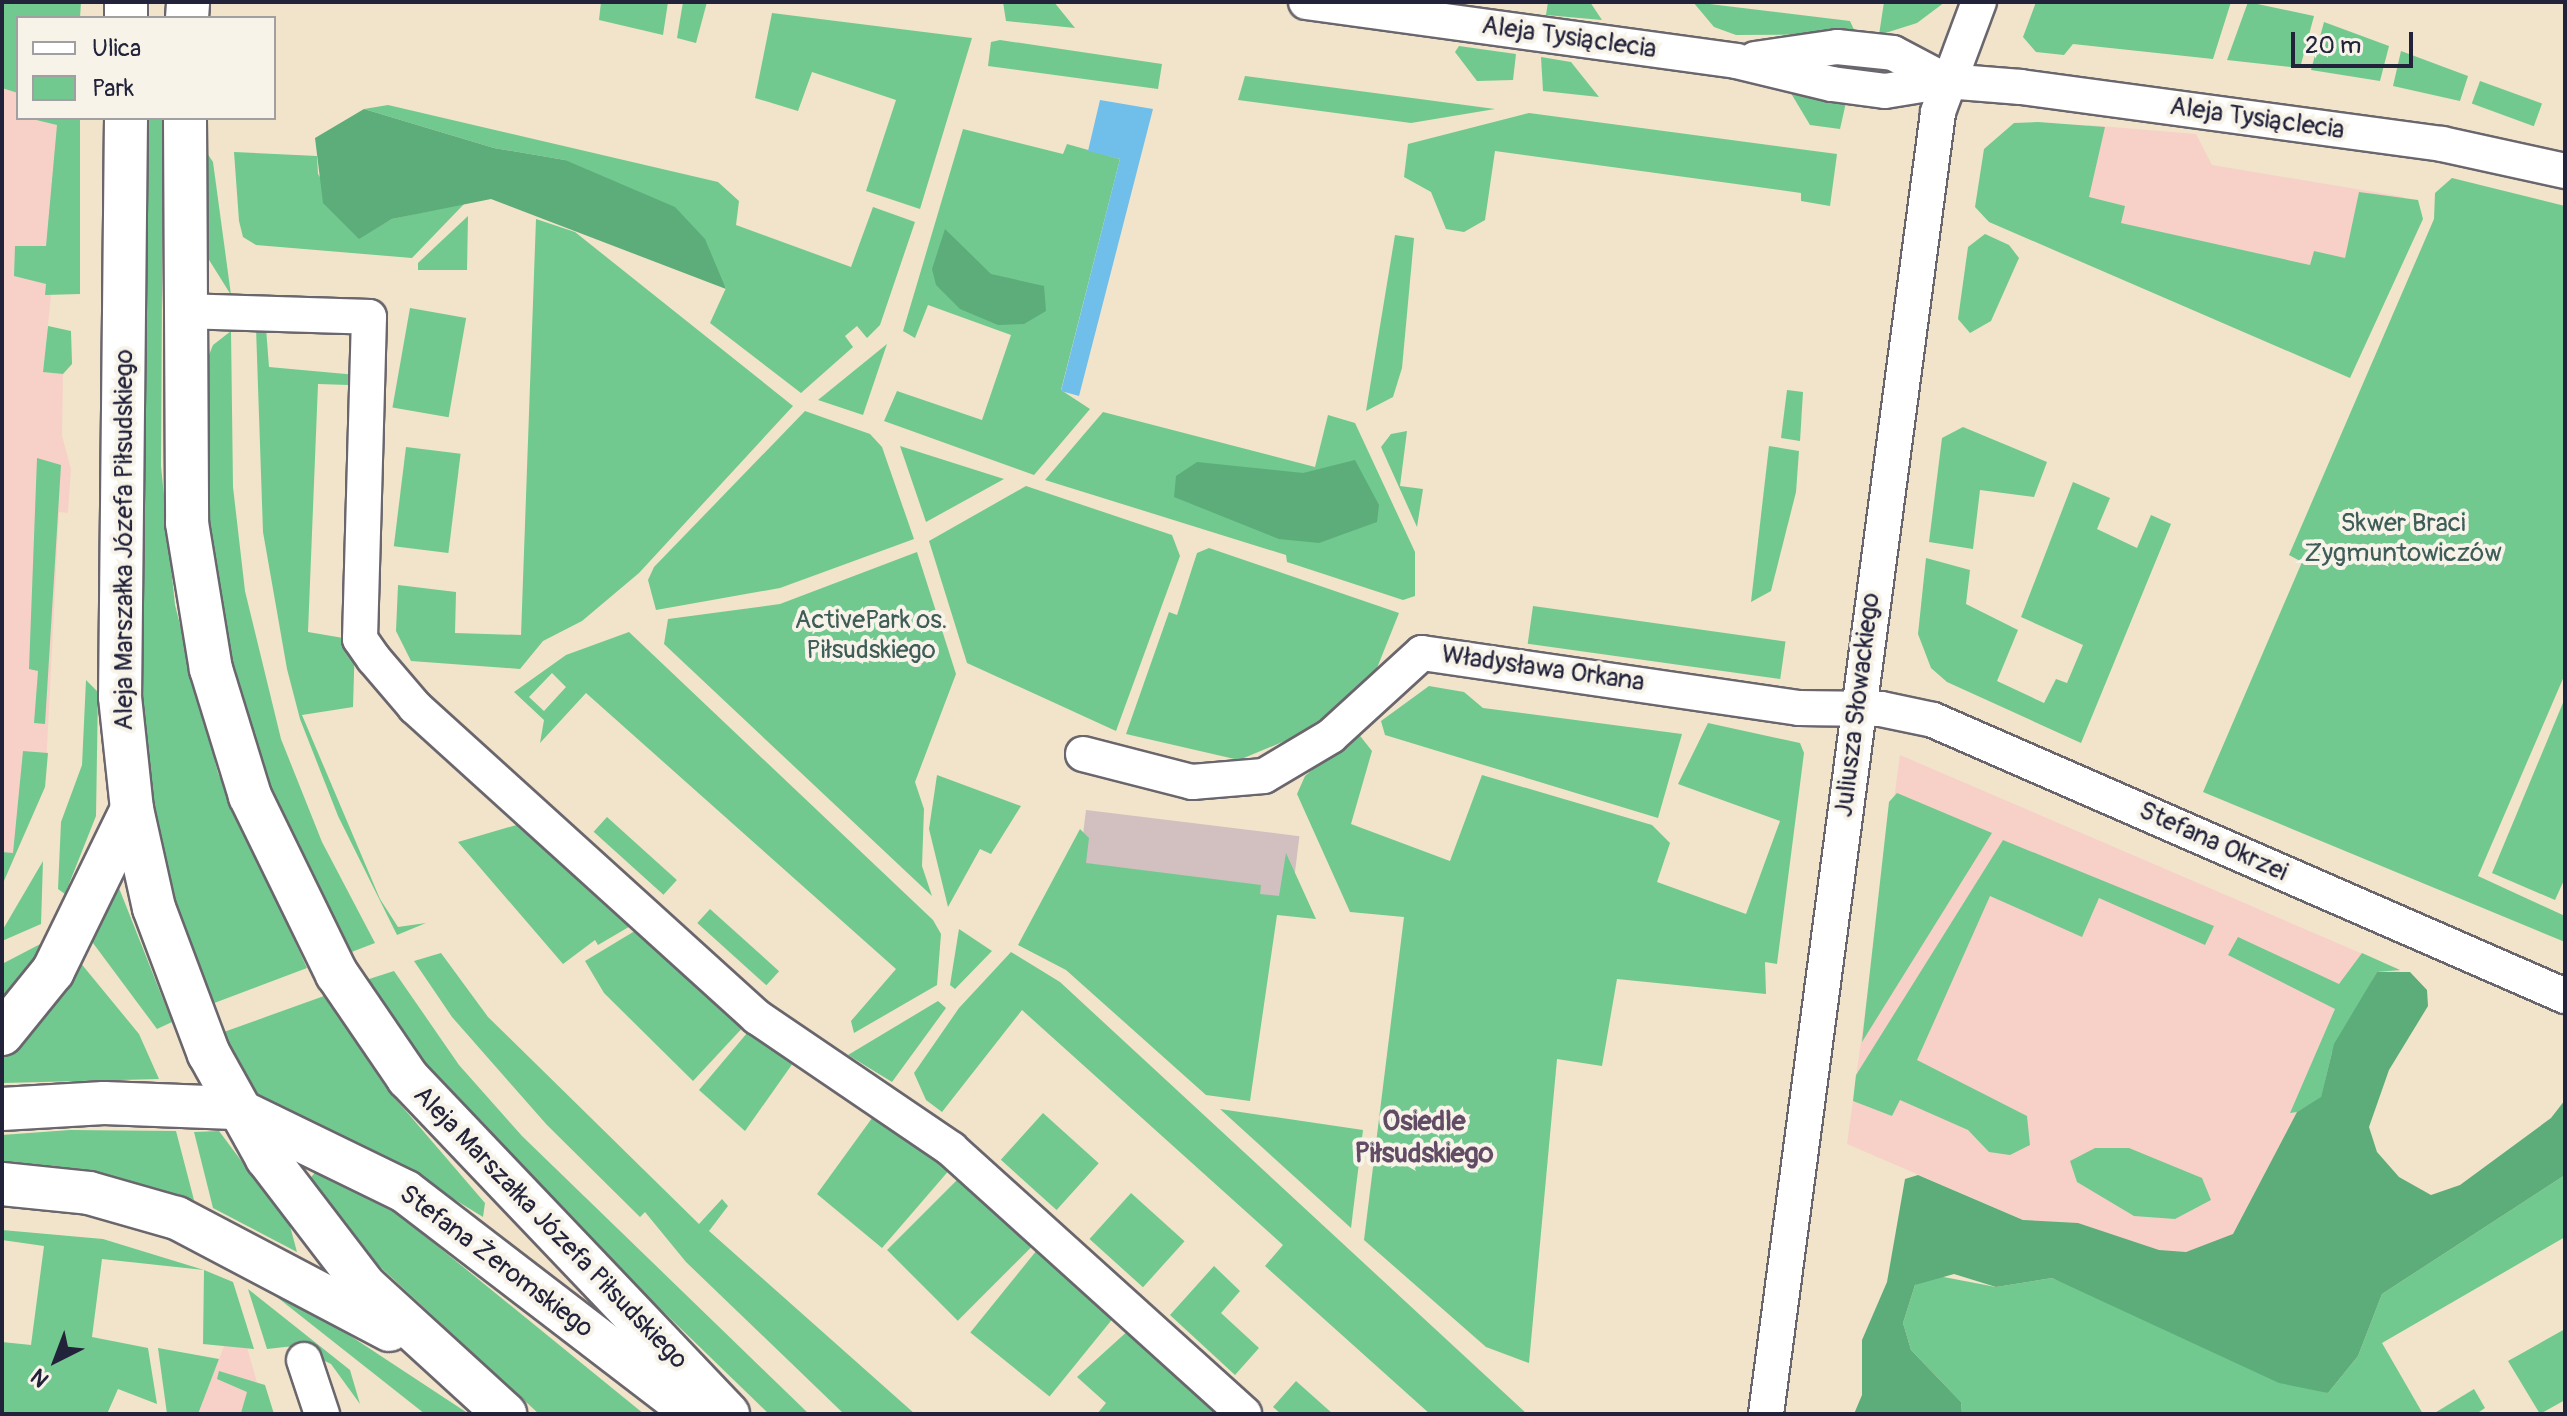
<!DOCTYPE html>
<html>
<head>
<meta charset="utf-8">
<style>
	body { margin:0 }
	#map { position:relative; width:2567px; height:1416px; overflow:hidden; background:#f1e4ca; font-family:Pangolin,sans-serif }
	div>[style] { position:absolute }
	.built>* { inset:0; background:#f7d1c7 }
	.industrial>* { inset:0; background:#d2bfc0; transform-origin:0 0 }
	.green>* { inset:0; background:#71c98f; transform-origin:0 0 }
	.forest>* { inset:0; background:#5cad7a }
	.water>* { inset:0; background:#70beea }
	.roads { filter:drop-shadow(2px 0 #6a666d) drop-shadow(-2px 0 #6a666d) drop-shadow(0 2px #6a666d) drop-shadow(0 -2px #6a666d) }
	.minor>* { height:34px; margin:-17px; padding:0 17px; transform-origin:17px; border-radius:17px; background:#fff }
	.tertiary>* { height:42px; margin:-21px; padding:0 21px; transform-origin:21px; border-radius:21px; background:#fff }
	span { translate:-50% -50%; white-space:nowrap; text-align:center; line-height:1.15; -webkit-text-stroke:8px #f7f3e8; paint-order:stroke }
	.street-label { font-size:26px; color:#22223b }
	.park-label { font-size:26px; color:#3e5c58 }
	.neighbourhood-label { font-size:28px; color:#624c65; font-weight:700 }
	.frame { position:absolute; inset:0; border:4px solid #22223b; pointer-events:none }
	.legend { position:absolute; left:16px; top:16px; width:260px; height:104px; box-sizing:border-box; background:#f7f3e8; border:2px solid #a29fa3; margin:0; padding:10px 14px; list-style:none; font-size:24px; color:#22223b }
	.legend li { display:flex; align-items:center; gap:16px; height:40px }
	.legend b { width:40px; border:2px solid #a29fa3 }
	.north { position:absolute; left:16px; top:1320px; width:80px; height:80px; -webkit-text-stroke:6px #f7f3e8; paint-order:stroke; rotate:222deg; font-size:22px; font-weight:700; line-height:32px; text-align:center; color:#22223b }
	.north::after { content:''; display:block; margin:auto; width:28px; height:36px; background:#22223b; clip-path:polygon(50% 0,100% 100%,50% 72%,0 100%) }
	.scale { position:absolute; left:2291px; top:32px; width:122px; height:36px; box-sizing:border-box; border:4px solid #22223b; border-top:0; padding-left:10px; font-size:24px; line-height:28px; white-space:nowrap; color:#22223b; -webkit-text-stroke:6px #f7f3e8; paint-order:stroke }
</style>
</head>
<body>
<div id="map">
	<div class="built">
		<i style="clip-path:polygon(2px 82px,18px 87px,18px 118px,70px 118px,43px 371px,63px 374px,62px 436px,71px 469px,68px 513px,59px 512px,45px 787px,2px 886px)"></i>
		<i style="clip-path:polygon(2088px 125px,2196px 134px,2212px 165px,2404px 197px,2379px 307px,2063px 233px)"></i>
		<i style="clip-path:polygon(1900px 755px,2400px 970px,2249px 1317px,1847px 1144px)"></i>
		<i style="clip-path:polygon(237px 1312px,266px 1414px,198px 1414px,219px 1359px)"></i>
	</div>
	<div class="industrial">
		<i style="left:1086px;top:810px;width:215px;height:70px;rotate:7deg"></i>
	</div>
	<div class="green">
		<i style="clip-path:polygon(2px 2px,81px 2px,80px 18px,18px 18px,18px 93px,2px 88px)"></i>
		<i style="clip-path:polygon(601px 2px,668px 2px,663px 35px,599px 20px)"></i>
		<i style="clip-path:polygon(683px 2px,707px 2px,696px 43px,677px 38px)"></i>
		<i style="clip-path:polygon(1003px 2px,1054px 2px,1075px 28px,1006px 21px)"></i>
		<i style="clip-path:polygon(1548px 2px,1590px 2px,1602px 20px,1546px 15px)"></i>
		<i style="clip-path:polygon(1693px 2px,1850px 21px,1856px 34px,1736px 35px,1714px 27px)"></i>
		<i style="clip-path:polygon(1884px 2px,1945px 2px,1917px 23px,1879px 35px)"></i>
		<i style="clip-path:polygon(2036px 2px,2231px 2px,2213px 59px,2073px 44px,2064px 55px,2036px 52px,2023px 37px)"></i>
		<i style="clip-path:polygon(2248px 2px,2314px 16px,2300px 68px,2227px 60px)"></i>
		<i style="clip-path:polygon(772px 13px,972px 38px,920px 209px,866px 191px,896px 100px,812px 72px,798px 111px,755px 98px)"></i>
		<i style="clip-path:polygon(2324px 22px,2389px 46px,2380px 81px,2311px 70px)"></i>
		<i style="clip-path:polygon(1000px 40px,1162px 64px,1158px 89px,988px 66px,991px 42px)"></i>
		<i style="clip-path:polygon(1459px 46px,1516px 54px,1513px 80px,1477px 81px,1455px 52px)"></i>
		<i style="clip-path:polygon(2401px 51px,2468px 76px,2460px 101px,2393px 86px)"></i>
		<i style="clip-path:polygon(1541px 57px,1571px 62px,1599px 97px,1543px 91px)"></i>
		<i style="clip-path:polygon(1245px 76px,1367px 92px,1495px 109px,1411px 123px,1238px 100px)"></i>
		<i style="left:2480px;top:81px;width:66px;height:24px;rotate:20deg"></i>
		<i style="clip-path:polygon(1789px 90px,1847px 98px,1840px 129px,1810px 125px)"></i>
		<i style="clip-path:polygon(388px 105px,718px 182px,739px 201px,736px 225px,851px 267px,873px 207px,915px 222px,880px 325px,867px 338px,857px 326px,845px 336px,853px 347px,801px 393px,710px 323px,726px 288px,565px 160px,494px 148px,364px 109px)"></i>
		<i style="clip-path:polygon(1529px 113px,1837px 154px,1830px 206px,1801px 201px,1801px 193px,1495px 151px,1485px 220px,1464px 232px,1446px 229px,1431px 192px,1404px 177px,1408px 144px)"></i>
		<i style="clip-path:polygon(28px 118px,80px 118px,80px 294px,45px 295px,46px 284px,14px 276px,15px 246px,46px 246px,57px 125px)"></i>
		<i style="clip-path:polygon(148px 118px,163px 118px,161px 466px,175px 605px,218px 773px,307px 968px,209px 1005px,156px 851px,141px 698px)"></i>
		<i style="clip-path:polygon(2038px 122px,2105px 127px,2089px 197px,2125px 206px,2121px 223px,2310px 265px,2314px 251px,2345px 258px,2359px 192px,2418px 200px,2423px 219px,2350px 378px,1989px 222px,1975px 207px,1984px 149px,2014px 123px)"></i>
		<i style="clip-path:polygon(963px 129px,1063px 154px,1067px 144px,1120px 159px,1061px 390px,1090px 409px,1034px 475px,884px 421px,897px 391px,982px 420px,1011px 335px,928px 305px,915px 338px,903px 331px)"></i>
		<i style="clip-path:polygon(205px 150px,213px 162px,231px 295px,206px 255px)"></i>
		<i style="clip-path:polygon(234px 152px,317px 156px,318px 174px,359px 238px,392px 219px,465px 203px,412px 258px,256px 245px,243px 237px,239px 221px)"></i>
		<i style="clip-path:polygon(2452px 178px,2565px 206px,2565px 674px,2478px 876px,2565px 916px,2565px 942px,2203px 792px,2302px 562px,2289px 555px,2434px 219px,2435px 193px)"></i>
		<i style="clip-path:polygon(468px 216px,467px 270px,418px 270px,418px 263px)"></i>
		<i style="clip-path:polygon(536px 219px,575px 232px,793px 406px,639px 573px,582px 621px,543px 641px,520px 669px,411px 661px,396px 631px,398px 585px,456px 592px,455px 633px,521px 635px)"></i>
		<i style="clip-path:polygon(1985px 234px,2009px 245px,2019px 258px,1991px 321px,1970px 333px,1958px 319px,1968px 247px)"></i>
		<i style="clip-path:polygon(1395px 235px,1414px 238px,1402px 368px,1393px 397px,1366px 411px)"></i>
		<i style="left:410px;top:308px;width:57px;height:101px;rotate:10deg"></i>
		<i style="clip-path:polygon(48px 326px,71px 331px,72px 364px,63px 374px,43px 372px)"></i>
		<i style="clip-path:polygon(256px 328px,266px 328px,269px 367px,357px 375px,349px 385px,318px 384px,308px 632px,355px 640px,353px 707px,302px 715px,380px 899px,398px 927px,426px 923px,397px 935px,338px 816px,300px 719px,287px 669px,263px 532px)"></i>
		<i style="clip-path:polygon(231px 331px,233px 487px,245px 591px,281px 739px,322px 842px,375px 943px,349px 953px,271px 794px,232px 669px,206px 495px,204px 367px,213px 345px)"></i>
		<i style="clip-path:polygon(887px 344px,863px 415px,818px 400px)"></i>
		<i style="clip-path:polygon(1787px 390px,1803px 392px,1800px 441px,1781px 438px)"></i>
		<i style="clip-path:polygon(805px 411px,870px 434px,882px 447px,914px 539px,780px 588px,656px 610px,648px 580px,654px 567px)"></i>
		<i style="clip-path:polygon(1103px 412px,1315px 467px,1328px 415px,1355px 423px,1415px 552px,1415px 596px,1403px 600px,1287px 562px,1286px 555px,1045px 480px)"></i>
		<i style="clip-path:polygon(1963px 427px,2047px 462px,2034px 497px,1980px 490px,1973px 549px,1929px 542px,1942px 438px)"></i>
		<i style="clip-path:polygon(1407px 431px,1400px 486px,1423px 489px,1417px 527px,1381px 447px,1391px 434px)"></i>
		<i style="clip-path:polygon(900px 446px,1004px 479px,926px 522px)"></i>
		<i style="clip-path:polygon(1769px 446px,1799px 451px,1796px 492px,1771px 591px,1751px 602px)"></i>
		<i style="left:406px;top:447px;width:55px;height:100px;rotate:7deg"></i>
		<i style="clip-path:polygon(37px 458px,61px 465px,45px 724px,34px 723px,38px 671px,29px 669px)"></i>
		<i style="clip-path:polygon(2073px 482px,2110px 498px,2097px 529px,2137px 548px,2151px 515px,2171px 524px,2081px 743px,1947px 682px,1931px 668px,1918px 634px,1926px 558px,1970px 570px,1966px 604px,2018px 630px,1997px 681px,2044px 703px,2056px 679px,2067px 683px,2083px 645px,2021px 617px)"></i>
		<i style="clip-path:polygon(1026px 486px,1172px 535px,1180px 556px,1116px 731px,967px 663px,929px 541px)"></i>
		<i style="clip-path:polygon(1209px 548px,1399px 613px,1377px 668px,1348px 701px,1292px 738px,1239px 760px,1126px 734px,1169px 612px,1177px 615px,1197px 553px)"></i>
		<i style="clip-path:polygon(917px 552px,956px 674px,915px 782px,924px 809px,922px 866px,932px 896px,664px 644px,668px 619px,780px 604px)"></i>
		<i style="left:1533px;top:606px;width:255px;height:38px;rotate:8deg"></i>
		<i style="clip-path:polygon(evenodd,629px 632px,933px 920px,941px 934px,937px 985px,854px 1033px,851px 1021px,896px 969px,586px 693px,540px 743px,544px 720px,514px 692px,566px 655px,629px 632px,552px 673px,566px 687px,544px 711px,529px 697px,552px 673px)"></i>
		<i style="clip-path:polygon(86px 680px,98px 692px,96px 816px,65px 894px,58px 889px,61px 822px,82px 765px)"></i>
		<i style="clip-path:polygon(1429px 686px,1464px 692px,1483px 708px,1682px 734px,1658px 818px,1385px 735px,1381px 721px)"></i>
		<i style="clip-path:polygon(2565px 698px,2565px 878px,2555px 900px,2492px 873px)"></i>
		<i style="clip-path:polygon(1708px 723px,1800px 743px,1804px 753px,1777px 964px,1765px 962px,1766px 994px,1617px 979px,1602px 1066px,1557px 1059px,1529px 1363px,1486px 1347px,1364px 1240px,1404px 917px,1350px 912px,1297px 794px,1305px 776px,1357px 732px,1372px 751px,1351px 824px,1450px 861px,1482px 775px,1652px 825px,1670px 843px,1657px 882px,1746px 914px,1780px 821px,1678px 784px)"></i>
		<i style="clip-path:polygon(23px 751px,48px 753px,45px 787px,3px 883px,2px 852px,13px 853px)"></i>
		<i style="clip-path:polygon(937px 775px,1021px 806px,991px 854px,980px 849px,948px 907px,929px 829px)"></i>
		<i style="clip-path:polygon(1897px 793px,1992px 833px,1862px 1042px,1889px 802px)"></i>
		<i style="left:607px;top:817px;width:94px;height:20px;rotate:42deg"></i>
		<i style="clip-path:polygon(530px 821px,639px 921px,598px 945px,595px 940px,563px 964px,458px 842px)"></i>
		<i style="clip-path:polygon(1080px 829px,1089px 838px,1086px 863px,1261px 885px,1260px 894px,1279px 896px,1286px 853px,1316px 919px,1277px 915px,1250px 1101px,1206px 1095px,1066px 970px,1018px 945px)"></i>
		<i style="clip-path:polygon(2003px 840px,2214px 926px,2205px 945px,2099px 898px,2082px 937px,1990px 896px,1917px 1060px,2027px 1116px,2030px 1145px,2010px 1155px,1989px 1152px,1968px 1130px,1900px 1100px,1892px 1116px,1853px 1101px,1856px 1075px)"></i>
		<i style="clip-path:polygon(43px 861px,41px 924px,2px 941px,2px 931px)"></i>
		<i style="clip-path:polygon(117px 883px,172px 1022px,157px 1029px,90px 939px)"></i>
		<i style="left:710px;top:909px;width:93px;height:19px;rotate:42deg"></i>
		<i style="clip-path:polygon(643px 926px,747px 1023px,693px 1081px,604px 993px,585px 961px)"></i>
		<i style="clip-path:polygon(959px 929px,992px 951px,955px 989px,950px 985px)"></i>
		<i style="clip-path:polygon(2238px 937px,2339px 984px,2362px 953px,2400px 970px,2377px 972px,2332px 1052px,2321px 1098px,2297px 1112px,2290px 1113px,2335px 1009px,2228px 955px)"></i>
		<i style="clip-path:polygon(48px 940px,31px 970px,2px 1008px,2px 964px)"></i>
		<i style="clip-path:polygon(1011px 952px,1060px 982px,1527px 1414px,1430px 1414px,1265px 1266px,1283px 1245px,1022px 1010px,942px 1112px,926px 1100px,914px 1073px,959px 1008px)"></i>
		<i style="clip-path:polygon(441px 953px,488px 1017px,699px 1224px,722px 1199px,728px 1206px,709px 1231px,915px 1414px,844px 1414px,686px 1262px,645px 1212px,640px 1217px,547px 1125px,452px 1017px,414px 961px)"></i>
		<i style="clip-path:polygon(79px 961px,139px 1034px,159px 1079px,2px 1083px,2px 1058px,48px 1013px)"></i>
		<i style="clip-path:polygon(394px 971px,459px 1065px,522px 1136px,809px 1414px,769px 1414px,544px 1196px,437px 1081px,366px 980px)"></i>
		<i style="clip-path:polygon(324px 996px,387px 1089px,485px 1203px,483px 1217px,379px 1153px,254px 1097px,221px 1033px)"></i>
		<i style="clip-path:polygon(938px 1001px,946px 1008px,892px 1082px,848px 1055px)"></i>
		<i style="clip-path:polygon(753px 1026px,793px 1063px,745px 1131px,699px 1090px)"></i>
		<i style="clip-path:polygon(1220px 1109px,1363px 1130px,1351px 1228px)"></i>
		<i style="left:1043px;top:1113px;width:75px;height:63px;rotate:42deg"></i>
		<i style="clip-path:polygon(875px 1114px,951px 1168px,882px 1248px,817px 1194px)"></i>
		<i style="clip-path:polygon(70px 1130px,176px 1131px,194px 1200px,81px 1169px,2px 1162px,2px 1135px)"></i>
		<i style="clip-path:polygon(219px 1131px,290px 1226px,297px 1252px,213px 1208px,194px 1132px)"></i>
		<i style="clip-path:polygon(2095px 1148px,2129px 1148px,2202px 1178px,2211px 1200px,2175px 1219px,2134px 1216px,2077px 1182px,2070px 1161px)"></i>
		<i style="clip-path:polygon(316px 1171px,392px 1209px,644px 1414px,539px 1414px,337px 1227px,309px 1180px)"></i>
		<i style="left:962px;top:1175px;width:100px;height:106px;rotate:45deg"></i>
		<i style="clip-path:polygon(2565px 1175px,2565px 1237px,2382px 1343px,2423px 1414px,1962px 1414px,1961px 1402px,1911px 1350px,1903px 1323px,1915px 1285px,1933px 1275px,1996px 1287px,2052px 1278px,2328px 1393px,2358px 1356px,2382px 1294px)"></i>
		<i style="left:1131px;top:1193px;width:72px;height:62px;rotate:42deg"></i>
		<i style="clip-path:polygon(2px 1230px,103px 1239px,204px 1270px,233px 1282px,254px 1349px,203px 1344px,204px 1270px,102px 1259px,92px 1337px,148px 1348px,157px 1404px,118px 1389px,107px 1414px,2px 1414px,2px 1342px,31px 1345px,44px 1246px,2px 1240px)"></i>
		<i style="left:1037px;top:1250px;width:102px;height:106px;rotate:39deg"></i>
		<i style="clip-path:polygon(1214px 1266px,1240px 1291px,1221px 1313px,1259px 1348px,1235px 1375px,1170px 1315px)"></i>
		<i style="clip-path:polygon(249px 1275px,308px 1308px,469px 1414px,425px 1414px)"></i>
		<i style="clip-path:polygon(248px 1289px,350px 1370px,360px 1404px,331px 1364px,294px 1346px,267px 1349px)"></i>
		<i style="clip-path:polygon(1131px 1328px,1216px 1409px,1215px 1414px,1097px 1414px,1106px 1403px,1077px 1377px)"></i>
		<i style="clip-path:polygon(2565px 1329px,2565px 1400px,2540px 1414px,2508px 1361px)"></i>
		<i style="clip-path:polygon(158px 1348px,219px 1359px,198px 1414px,167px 1414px)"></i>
		<i style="clip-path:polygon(219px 1371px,265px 1385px,274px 1414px,241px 1413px,247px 1392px,217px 1379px)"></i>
		<i style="clip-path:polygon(1296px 1381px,1333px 1414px,1281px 1414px,1273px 1407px)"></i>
		<i style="clip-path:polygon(2474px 1389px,2485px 1408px,2476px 1414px,2433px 1414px)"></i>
	</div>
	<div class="forest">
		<i style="clip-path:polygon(364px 109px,494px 148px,565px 160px,675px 207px,705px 239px,726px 289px,491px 199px,392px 219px,359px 239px,323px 203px,315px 138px)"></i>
		<i style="clip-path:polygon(945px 229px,991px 274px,1044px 286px,1046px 311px,1024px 324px,998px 325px,960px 309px,936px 285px,932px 269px)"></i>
		<i style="clip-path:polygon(1355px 460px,1379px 505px,1377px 522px,1319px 543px,1279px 539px,1174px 497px,1176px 476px,1197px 462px,1303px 473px)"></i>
		<i style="clip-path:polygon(2377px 972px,2410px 972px,2427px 990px,2428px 1006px,2389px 1070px,2369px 1127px,2377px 1152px,2399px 1177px,2431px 1195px,2460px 1185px,2551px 1118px,2565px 1100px,2565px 1175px,2382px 1294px,2358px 1356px,2328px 1393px,2279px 1383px,2052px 1278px,1996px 1287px,1954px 1274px,1915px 1285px,1903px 1323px,1911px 1350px,1961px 1402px,1962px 1414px,1854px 1414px,1862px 1395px,1862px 1340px,1887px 1282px,1905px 1179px,1918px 1175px,2023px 1220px,2078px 1223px,2159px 1250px,2186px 1252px,2233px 1234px,2297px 1112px,2321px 1097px,2334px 1044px)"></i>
	</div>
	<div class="water">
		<i style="clip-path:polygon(1100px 100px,1153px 109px,1079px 396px,1061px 391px,1120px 159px,1088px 151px)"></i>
	</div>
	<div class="roads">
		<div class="minor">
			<i style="left:1306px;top:2px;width:434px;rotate:7.8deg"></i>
			<i style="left:1736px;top:61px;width:99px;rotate:13.5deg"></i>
			<i style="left:1832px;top:84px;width:53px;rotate:7.5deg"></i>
			<i style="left:1885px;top:91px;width:62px;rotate:-9.3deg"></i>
			<i style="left:1946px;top:81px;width:75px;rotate:4.6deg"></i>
			<i style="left:2021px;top:87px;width:425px;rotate:7.7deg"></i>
			<i style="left:2442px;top:144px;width:126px;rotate:12.4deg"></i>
			<i style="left:1755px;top:59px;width:83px;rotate:-8.3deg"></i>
			<i style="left:1837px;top:47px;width:56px;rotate:6.1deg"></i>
			<i style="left:1893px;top:53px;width:60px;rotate:27.8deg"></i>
			<i style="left:183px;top:311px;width:186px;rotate:1.8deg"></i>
			<i style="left:369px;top:317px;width:322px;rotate:91.6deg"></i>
			<i style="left:360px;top:639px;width:24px;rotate:55deg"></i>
			<i style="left:374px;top:659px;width:63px;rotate:49.5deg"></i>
			<i style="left:415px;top:707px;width:462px;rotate:42.2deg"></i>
			<i style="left:757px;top:1017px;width:235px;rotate:34.2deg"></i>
			<i style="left:951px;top:1149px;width:395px;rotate:42.1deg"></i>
			<i style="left:1083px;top:754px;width:113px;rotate:14.4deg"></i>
			<i style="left:1192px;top:782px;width:72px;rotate:-4.8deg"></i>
			<i style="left:1264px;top:776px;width:78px;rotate:-30.8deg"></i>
			<i style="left:1331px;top:736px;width:123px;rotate:-42.4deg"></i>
			<i style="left:1422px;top:653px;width:381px;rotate:8.3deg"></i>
			<i style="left:1799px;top:708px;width:82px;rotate:0.7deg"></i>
			<i style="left:1881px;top:709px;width:53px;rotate:11.9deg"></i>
			<i style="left:1933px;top:720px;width:690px;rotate:23.59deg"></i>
			<i style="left:304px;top:1360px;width:57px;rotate:71.6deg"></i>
			<i style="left:1766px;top:1414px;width:1313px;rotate:-82.47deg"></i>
			<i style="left:1938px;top:112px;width:117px;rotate:-69.6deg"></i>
		</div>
		<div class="tertiary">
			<i style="left:126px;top:18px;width:16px;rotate:-90deg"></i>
			<i style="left:187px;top:18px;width:16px;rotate:-86deg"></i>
			<i style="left:126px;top:118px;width:579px;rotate:90.59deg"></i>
			<i style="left:120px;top:697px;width:113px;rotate:83.9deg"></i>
			<i style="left:132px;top:809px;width:101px;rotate:77.5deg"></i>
			<i style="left:154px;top:908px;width:156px;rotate:69.4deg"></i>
			<i style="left:209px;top:1054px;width:119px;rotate:60.9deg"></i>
			<i style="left:267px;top:1158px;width:161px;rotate:52.6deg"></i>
			<i style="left:365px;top:1286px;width:190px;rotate:42.4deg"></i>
			<i style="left:185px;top:118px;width:405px;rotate:89.7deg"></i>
			<i style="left:187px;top:523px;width:148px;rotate:80.7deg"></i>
			<i style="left:211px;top:669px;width:133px;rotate:72.9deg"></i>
			<i style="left:250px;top:796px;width:198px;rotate:64deg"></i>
			<i style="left:337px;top:974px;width:126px;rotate:55.7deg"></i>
			<i style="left:408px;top:1078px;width:464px;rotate:46.4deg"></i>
			<i style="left:2px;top:1034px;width:81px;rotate:-51deg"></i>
			<i style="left:53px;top:971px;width:180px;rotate:-64deg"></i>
			<i style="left:2px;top:1109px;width:102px;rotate:-3.4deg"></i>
			<i style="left:104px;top:1103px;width:130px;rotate:2.2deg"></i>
			<i style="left:234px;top:1108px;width:191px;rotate:26deg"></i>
			<i style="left:406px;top:1192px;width:364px;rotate:37.5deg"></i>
			<i style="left:2px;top:1184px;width:87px;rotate:5.9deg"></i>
			<i style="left:89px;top:1193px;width:91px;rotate:15.9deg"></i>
			<i style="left:177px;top:1218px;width:240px;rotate:27.8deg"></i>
		</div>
	</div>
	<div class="street-label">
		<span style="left:1569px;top:38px;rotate:8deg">Aleja Tysiąclecia</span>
		<span style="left:2257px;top:119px;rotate:8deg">Aleja Tysiąclecia</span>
		<span style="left:125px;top:540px;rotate:-90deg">Aleja Marszałka Józefa Piłsudskiego</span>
		<span style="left:1543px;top:669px;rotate:8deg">Władysława Orkana</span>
		<span style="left:1858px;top:705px;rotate:-83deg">Juliusza Słowackiego</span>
		<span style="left:2213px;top:842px;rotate:24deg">Stefana Okrzei</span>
		<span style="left:550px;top:1228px;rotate:46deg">Aleja Marszałka Józefa Piłsudskiego</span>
		<span style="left:496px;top:1262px;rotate:37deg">Stefana Żeromskiego</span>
	</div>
	<div class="park-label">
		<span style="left:2403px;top:539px">Skwer Braci<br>Zygmuntowiczów</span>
		<span style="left:871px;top:636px">ActivePark os.<br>Piłsudskiego</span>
	</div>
	<div class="neighbourhood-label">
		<span style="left:1424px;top:1138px">Osiedle<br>Piłsudskiego</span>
	</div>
	<div class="frame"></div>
	<ul class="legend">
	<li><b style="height:10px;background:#fff"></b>Ulica</li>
	<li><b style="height:22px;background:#71c98f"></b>Park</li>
	</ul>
	<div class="north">N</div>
	<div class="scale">20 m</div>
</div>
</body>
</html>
